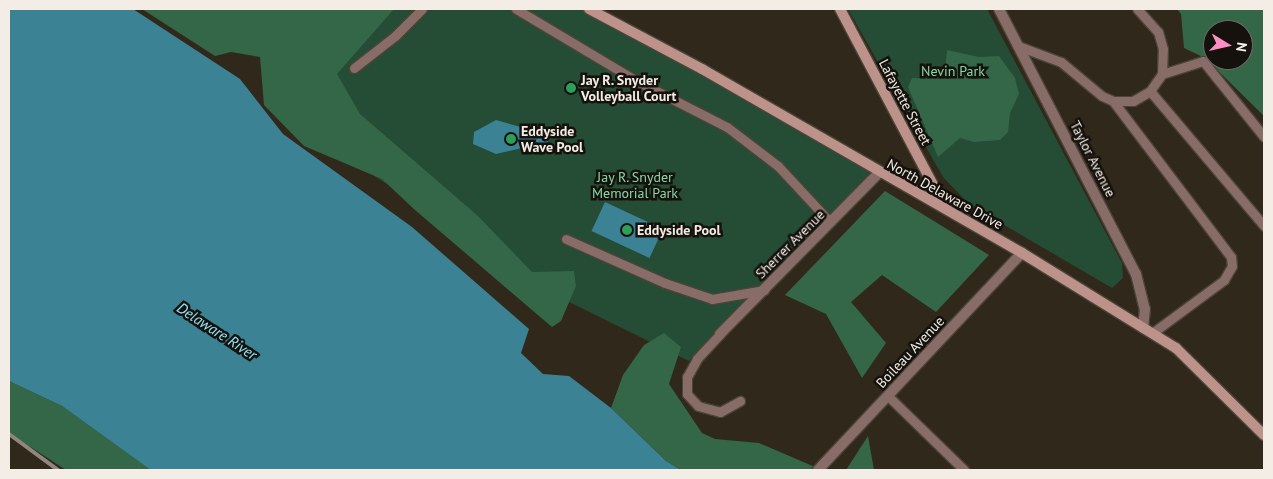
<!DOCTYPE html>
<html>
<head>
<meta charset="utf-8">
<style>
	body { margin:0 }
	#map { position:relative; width:1273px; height:479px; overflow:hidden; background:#31281c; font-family:"PT Sans",sans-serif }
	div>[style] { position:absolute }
	.green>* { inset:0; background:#254c34 }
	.forest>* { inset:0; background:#336748 }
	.water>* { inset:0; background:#3a8294; transform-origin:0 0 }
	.roads { filter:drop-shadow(1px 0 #4c4438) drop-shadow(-1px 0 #4c4438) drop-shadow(0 1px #4c4438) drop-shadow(0 -1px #4c4438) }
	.lane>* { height:9px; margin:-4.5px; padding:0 4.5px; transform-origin:4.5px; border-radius:4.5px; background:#876c68 }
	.street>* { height:10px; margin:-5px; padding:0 5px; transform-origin:5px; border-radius:5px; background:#876c68 }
	.secondary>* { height:10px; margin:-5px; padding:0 5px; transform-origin:5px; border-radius:5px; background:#bc928b }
	.rail>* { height:4px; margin:-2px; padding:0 2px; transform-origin:2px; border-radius:2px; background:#8f877d }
	.dots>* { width:14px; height:14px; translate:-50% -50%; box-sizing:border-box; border:2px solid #15110c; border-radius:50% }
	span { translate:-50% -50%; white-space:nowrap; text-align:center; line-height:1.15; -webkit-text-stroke:5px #15110c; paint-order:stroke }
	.park-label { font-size:14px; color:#88d8a6 }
	.poi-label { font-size:14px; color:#f3ede5; font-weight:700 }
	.left { translate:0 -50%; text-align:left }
	.street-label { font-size:14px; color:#f3ede5 }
	.water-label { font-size:15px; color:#93e4fa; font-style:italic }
	.frame { position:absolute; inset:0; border:10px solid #f3ede5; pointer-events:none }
	.north { position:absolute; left:1203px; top:20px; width:50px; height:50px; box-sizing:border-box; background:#15110c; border:1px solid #6e6963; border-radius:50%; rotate:99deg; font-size:14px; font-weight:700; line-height:20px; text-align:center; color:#f3ede5 }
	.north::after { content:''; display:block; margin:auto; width:18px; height:22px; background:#fb8fc4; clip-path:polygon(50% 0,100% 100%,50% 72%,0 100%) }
</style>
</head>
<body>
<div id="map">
	<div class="green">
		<i style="clip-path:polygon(377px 9px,589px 9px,879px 173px,689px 361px,567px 301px,299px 127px)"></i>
		<i style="clip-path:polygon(848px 9px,987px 9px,1122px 263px,1123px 278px,1112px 288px,970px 205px,943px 177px)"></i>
	</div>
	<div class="forest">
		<i style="clip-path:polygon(142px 9px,394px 9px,337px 74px,360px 114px,478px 216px,532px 272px,574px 271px,576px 286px,561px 321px,552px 327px,415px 210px,382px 179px,304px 146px,264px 105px,260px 57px,231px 52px,215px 56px)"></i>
		<i style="clip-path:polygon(evenodd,1177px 9px,1264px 9px,1264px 116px,1205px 58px,1184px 48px,1181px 14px,1177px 9px,1213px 30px,1243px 30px,1243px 60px,1213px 60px,1213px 30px)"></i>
		<i style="clip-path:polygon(947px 50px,979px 57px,999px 56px,1015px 78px,1019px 94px,1010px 113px,1008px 132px,1000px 140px,974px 142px,960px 138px,938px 157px,908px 87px,912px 78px,944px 79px)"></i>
		<i style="clip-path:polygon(885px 191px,989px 255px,936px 312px,882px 275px,851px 302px,886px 343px,862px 378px,826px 314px,785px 295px)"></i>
		<i style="clip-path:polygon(664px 333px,681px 347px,669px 384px,702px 433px,715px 439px,759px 443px,822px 470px,681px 470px,666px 461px,611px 408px,623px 375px,644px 345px)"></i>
		<i style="clip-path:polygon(9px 381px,62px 406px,152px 470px,66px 470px,9px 433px)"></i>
		<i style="clip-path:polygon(868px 436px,874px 470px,846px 470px)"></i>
	</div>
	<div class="water">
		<i style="clip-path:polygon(9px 9px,133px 9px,240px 79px,283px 134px,412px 227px,529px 329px,521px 353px,543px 374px,569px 376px,611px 408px,666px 461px,681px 470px,151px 470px,62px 406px,9px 381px)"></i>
		<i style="clip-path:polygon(496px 120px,549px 135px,548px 142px,496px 154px,473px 144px,474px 132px)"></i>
		<i style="left:605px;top:202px;width:64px;height:32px;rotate:25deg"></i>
	</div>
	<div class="roads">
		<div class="lane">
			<i style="left:516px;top:9px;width:141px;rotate:30.8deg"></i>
			<i style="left:637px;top:81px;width:101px;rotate:27.1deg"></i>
			<i style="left:727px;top:127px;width:64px;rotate:37.4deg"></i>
			<i style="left:778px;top:166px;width:76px;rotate:47.1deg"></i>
			<i style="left:1021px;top:47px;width:43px;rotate:20.6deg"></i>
			<i style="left:1061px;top:62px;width:53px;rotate:39.7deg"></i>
			<i style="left:1102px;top:96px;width:12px;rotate:24deg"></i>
			<i style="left:1113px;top:101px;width:20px"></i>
			<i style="left:1133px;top:101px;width:20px;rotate:-30deg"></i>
			<i style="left:1150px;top:91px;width:21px;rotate:-55deg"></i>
			<i style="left:1162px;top:74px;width:25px;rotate:-88deg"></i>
			<i style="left:1163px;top:49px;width:18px;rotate:-106deg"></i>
			<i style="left:1158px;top:32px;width:31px;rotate:-132deg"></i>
			<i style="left:354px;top:68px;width:52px;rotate:-38deg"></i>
			<i style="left:395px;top:36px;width:38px;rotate:-45deg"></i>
			<i style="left:1162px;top:74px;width:43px;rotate:-17.6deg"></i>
			<i style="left:1203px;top:61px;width:97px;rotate:51.2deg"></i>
			<i style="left:1150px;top:91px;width:177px;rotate:49.8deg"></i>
			<i style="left:1113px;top:101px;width:196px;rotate:52.9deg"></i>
			<i style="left:1231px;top:257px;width:9px;rotate:84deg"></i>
			<i style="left:1232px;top:266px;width:16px;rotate:120deg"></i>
			<i style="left:1224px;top:280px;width:89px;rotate:143.6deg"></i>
			<i style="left:566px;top:239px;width:108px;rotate:24deg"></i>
			<i style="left:665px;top:283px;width:50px;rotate:18.8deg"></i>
			<i style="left:712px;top:299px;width:53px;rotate:-9.8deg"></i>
			<i style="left:720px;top:334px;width:34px;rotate:133deg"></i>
			<i style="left:697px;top:359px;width:21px;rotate:119deg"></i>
			<i style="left:687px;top:377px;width:17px;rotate:90deg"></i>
			<i style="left:687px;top:394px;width:16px;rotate:47deg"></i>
			<i style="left:698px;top:406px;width:23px;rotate:15deg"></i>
			<i style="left:720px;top:412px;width:23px;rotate:-29deg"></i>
			<i style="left:888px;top:396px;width:106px;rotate:44.2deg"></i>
		</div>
		<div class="street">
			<i style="left:999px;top:9px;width:298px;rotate:62.7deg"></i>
			<i style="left:1136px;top:274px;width:36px;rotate:76deg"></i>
			<i style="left:1145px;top:309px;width:19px;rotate:96deg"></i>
			<i style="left:720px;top:334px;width:226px;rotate:-45.4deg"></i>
			<i style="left:818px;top:470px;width:298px;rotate:-46.8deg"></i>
		</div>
		<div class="secondary">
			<i style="left:589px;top:9px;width:128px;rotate:28deg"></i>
			<i style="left:702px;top:69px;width:369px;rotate:29.9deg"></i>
			<i style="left:1022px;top:253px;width:181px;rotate:31.7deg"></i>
			<i style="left:1176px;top:348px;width:124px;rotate:44.7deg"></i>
			<i style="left:840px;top:9px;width:226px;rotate:62.1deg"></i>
		</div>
	</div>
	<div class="rail">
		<i style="left:9px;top:434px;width:61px;rotate:36.3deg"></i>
	</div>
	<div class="dots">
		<i style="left:571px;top:88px;background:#2e9e5b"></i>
		<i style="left:511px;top:139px;background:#2e9e5b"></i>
		<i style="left:627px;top:230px;background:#2e9e5b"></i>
	</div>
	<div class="park-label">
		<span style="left:953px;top:71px">Nevin Park</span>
		<span style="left:635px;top:185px">Jay R. Snyder<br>Memorial Park</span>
	</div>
	<div class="poi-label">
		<span class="left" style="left:581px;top:88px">Jay R. Snyder<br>Volleyball Court</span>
		<span class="left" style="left:521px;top:139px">Eddyside<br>Wave Pool</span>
		<span class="left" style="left:637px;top:230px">Eddyside Pool</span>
	</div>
	<div class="street-label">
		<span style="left:905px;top:102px;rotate:62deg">Lafayette Street</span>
		<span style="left:1093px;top:159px;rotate:63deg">Taylor Avenue</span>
		<span style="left:945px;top:194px;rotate:29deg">North Delaware Drive</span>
		<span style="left:790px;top:244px;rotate:-45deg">Sherrer Avenue</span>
		<span style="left:910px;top:352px;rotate:-47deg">Boileau Avenue</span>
	</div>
	<div class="water-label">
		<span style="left:217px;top:331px;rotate:33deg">Delaware River</span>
	</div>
	<div class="frame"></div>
	<div class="north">N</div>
</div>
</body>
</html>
